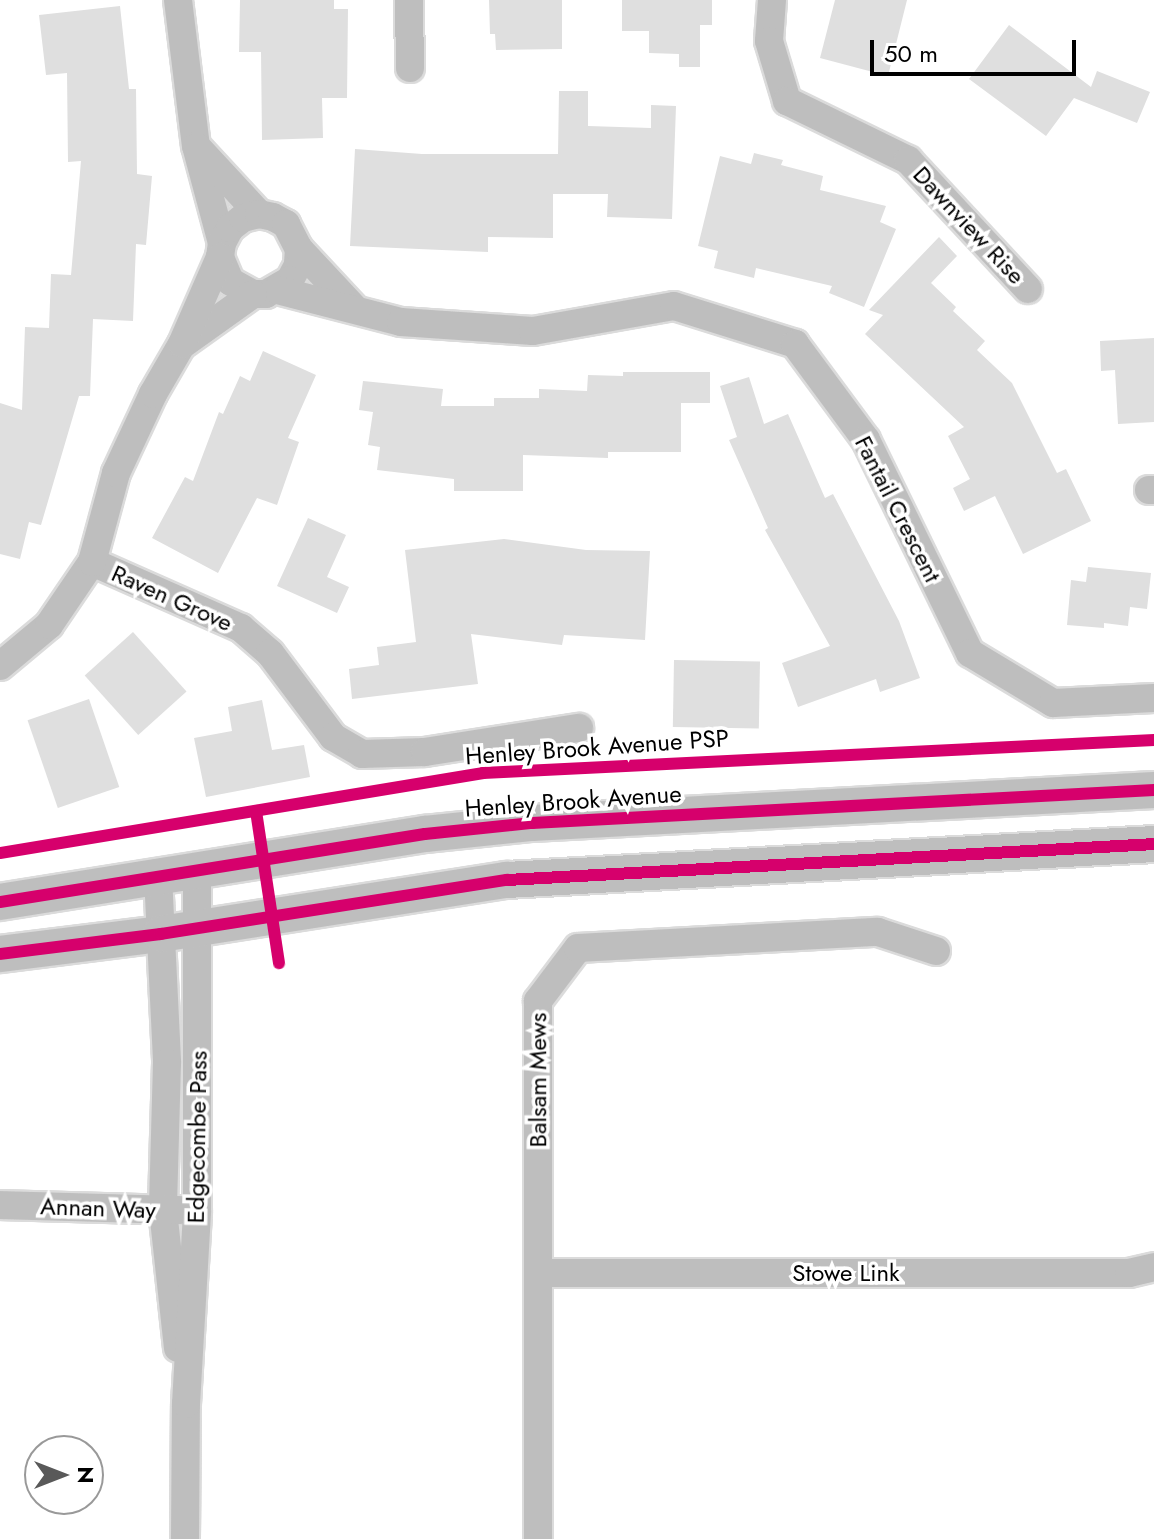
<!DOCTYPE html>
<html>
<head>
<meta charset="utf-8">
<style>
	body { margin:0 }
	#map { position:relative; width:1154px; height:1539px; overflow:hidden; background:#fff; font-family:Jost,sans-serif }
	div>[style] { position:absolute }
	.building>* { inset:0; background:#dfdfdf; transform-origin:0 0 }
	.roads { filter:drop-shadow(2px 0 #dbdbdb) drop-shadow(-2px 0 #dbdbdb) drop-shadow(0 2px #dbdbdb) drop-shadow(0 -2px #dbdbdb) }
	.minor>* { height:28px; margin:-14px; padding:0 14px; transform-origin:14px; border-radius:14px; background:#bebebe }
	.major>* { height:36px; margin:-18px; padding:0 18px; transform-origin:18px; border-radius:18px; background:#bebebe }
	.cycleway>* { height:12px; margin:-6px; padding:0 6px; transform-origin:6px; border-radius:6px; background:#d6006c }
	span { translate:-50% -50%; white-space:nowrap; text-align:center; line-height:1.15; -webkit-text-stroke:7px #fff; paint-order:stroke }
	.street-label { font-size:24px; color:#000 }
	.north { position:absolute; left:24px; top:1435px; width:80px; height:80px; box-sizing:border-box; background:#fff; border:2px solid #999; border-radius:50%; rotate:90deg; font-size:22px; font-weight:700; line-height:32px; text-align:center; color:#000 }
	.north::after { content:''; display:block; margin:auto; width:28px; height:36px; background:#595959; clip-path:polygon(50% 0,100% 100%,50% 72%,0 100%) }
	.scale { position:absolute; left:870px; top:40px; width:206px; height:36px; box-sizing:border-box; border:4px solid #000; border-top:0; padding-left:10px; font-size:24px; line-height:28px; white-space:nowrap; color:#000; -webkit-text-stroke:6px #fff; paint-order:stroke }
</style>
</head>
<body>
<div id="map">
	<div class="building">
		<i style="clip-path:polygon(240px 0,334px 0,334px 9px,348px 9px,347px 98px,322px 98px,323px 138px,262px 140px,261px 52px,239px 52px)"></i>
		<i style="clip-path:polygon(489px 0,562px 0,562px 49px,496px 50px,495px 34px,490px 34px)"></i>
		<i style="clip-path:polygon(622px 0,712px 0,712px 25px,700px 25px,700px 67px,679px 67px,679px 54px,649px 53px,649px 31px,622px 31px)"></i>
		<i style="clip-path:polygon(835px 0,907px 0,888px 76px,820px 58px)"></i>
		<i style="clip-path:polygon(120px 6px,129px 89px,136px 89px,137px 174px,152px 176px,146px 245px,136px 244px,133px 321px,93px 319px,90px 396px,79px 396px,41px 525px,29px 522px,20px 559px,0 554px,0 403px,22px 410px,25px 327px,49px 328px,51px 274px,71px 275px,81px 161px,68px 162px,67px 73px,46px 75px,39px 15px)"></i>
		<i style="clip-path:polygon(1009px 25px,1091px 87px,1097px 71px,1150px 92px,1137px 123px,1074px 98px,1046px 136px,969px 79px)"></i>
		<i style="clip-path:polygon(559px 91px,588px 91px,588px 126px,651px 128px,651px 105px,676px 106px,672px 219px,607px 217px,608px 194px,553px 194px,553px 238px,488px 237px,488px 252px,350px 246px,355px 149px,422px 154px,558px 154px)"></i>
		<i style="clip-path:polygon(754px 153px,783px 160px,781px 165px,823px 176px,820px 190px,886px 206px,880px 222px,896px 229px,864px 307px,829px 293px,832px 286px,756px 268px,754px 278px,714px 268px,718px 251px,698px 246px,720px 156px,751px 164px)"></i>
		<i style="clip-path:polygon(939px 237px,957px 256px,931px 283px,956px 307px,953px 311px,985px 341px,977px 350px,1012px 383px,1057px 473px,1066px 469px,1091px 521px,1023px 554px,995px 496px,964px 511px,953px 488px,970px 479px,948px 436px,964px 427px,865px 334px,883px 315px,869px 310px)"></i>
		<i style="clip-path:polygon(1154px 338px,1154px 422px,1118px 424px,1115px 370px,1101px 371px,1100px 341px)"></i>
		<i style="clip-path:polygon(263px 351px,316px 375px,288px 438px,299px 442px,277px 505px,257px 498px,218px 573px,152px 538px,185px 477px,193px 481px,219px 412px,223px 414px,240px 376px,250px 381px)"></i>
		<i style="clip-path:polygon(623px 372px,710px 372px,710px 403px,681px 403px,681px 452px,608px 452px,608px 458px,523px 455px,523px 491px,454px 491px,454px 479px,377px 470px,380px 447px,368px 445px,373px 412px,359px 410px,363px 381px,443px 389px,441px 406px,494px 406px,494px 398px,539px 398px,539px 389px,587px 391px,588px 375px,623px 376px)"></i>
		<i style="clip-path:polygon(749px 377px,764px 424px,788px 414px,825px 498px,833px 494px,899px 621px,920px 678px,880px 692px,876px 679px,798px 707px,782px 663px,830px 646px,765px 530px,768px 528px,729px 440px,737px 437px,720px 386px)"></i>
		<i style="clip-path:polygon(308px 518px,346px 535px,327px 577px,349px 587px,337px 613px,277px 586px)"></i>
		<i style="clip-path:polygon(504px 539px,586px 550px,650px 551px,645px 640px,564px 635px,562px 645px,471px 634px,478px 684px,352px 699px,349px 669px,379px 665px,377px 647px,416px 642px,405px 550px)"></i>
		<i style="clip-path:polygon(1088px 567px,1151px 573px,1147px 609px,1130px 607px,1128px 626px,1104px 623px,1104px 628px,1067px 625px,1071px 580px,1086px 582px)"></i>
		<i style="left:133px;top:632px;width:80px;height:65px;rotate:48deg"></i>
		<i style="left:674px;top:660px;width:86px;height:67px;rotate:1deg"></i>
		<i style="left:89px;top:699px;width:93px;height:65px;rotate:71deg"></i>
		<i style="clip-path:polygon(262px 700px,272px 750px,304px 745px,310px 777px,206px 797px,194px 738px,232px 731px,228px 707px)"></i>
	</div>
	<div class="roads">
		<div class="minor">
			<i style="left:178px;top:0;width:147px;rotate:83deg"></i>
			<i style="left:196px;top:146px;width:100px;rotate:75deg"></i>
			<i style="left:409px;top:0;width:68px;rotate:89.2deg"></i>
			<i style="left:772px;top:0;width:41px;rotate:94.2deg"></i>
			<i style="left:769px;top:41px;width:63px;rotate:73.3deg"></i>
			<i style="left:787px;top:101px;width:135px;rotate:26deg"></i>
			<i style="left:908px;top:160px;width:176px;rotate:47.1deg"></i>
			<i style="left:197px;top:147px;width:91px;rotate:47.2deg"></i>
			<i style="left:299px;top:249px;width:16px;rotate:94deg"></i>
			<i style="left:298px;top:265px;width:17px;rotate:118deg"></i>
			<i style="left:290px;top:280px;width:28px;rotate:150deg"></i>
			<i style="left:266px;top:294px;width:13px;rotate:180deg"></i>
			<i style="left:253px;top:294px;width:26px;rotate:-151deg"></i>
			<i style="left:230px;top:281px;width:26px;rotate:-113deg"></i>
			<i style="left:220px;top:257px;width:14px;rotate:-82deg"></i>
			<i style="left:222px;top:243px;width:17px;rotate:-62deg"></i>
			<i style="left:230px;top:228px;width:16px;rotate:-38deg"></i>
			<i style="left:243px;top:218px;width:16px;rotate:-14deg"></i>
			<i style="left:259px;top:214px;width:14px;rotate:12deg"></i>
			<i style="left:273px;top:217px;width:15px;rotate:28deg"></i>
			<i style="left:286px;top:224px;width:28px;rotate:63deg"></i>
			<i style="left:299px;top:249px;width:79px;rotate:47deg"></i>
			<i style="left:277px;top:290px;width:128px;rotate:14.5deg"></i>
			<i style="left:401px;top:322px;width:132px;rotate:3.9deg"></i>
			<i style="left:533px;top:331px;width:143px;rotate:-10.1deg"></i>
			<i style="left:674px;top:306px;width:127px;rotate:17.4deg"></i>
			<i style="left:795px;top:344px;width:119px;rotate:53.5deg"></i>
			<i style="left:866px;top:440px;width:237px;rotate:64deg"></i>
			<i style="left:970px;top:653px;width:97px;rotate:31.1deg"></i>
			<i style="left:1053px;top:703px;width:101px;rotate:-2.8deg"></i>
			<i style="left:183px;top:344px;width:86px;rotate:-35.5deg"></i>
			<i style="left:1149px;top:490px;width:5px"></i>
			<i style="left:92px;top:562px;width:163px;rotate:23.9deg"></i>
			<i style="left:241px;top:628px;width:38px;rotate:41deg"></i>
			<i style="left:270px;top:653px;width:105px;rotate:53.1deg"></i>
			<i style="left:333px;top:737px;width:34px;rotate:30deg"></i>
			<i style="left:362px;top:754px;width:63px;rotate:-1.8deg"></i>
			<i style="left:425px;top:752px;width:156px;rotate:-8.9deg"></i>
			<i style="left:0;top:666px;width:64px;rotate:-39.9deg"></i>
			<i style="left:49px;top:625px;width:76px;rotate:-55.7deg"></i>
			<i style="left:92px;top:562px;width:92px;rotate:-74.9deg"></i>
			<i style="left:116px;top:473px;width:87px;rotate:-64.9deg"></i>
			<i style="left:153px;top:394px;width:58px;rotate:-59.9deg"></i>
			<i style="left:182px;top:344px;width:95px;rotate:-66.4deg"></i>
			<i style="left:158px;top:876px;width:187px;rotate:87.2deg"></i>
			<i style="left:167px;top:1063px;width:147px;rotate:91.6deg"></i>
			<i style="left:163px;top:1210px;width:139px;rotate:83.8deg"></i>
			<i style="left:0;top:1205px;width:180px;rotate:1.6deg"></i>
			<i style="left:538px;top:1273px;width:591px"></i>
			<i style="left:1129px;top:1273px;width:26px;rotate:-13deg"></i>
			<i style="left:185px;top:1539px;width:135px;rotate:-89.6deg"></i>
			<i style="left:186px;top:1404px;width:193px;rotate:-86.7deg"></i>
			<i style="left:197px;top:1211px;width:341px;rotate:-90deg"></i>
			<i style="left:538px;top:1539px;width:538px;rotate:-90deg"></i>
			<i style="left:538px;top:1001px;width:66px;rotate:-53deg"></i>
			<i style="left:578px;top:948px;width:300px;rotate:-3.1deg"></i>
			<i style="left:878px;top:932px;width:61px;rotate:18.1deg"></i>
		</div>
		<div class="major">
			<i style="left:0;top:902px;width:430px;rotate:-9.1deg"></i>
			<i style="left:425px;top:834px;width:108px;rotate:-5.9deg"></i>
			<i style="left:532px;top:823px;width:623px;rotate:-3.04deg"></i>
			<i style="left:0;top:954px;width:162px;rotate:-7.1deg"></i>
			<i style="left:161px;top:934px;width:350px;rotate:-8.9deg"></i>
			<i style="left:507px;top:880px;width:648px;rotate:-3.18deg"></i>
		</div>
	</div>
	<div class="cycleway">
		<i style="left:256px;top:811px;width:154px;rotate:81.4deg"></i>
		<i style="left:0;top:853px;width:490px;rotate:-9.4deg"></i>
		<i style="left:483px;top:773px;width:672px;rotate:-2.82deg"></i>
		<i style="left:0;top:902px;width:430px;rotate:-9.1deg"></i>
		<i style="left:425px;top:834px;width:108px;rotate:-5.9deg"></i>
		<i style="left:532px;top:823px;width:623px;rotate:-3.04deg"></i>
		<i style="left:0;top:954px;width:162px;rotate:-7.1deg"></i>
		<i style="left:161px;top:934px;width:350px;rotate:-8.9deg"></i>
		<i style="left:507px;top:880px;width:648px;rotate:-3.18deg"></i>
	</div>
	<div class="street-label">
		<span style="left:969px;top:225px;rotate:47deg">Dawnview Rise</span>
		<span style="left:898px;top:509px;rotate:63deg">Fantail Crescent</span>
		<span style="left:172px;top:598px;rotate:24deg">Raven Grove</span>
		<span style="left:597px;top:747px;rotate:-4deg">Henley Brook Avenue PSP</span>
		<span style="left:573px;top:801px;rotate:-4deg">Henley Brook Avenue</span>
		<span style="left:538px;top:1080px;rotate:-90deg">Balsam Mews</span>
		<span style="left:197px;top:1137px;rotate:-89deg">Edgecombe Pass</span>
		<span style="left:98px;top:1208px;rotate:2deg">Annan Way</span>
		<span style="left:846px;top:1273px">Stowe Link</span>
	</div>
	<div class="north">N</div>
	<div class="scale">50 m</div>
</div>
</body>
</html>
